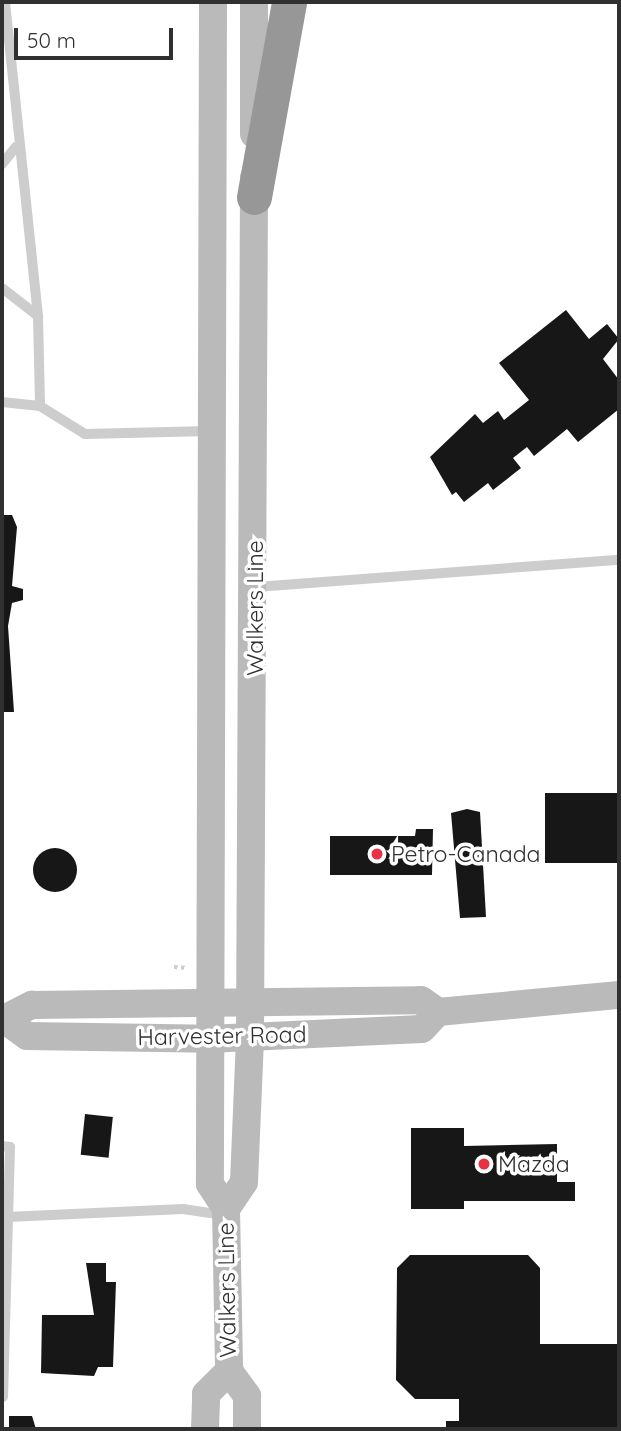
<!DOCTYPE html>
<html>
<head>
<meta charset="utf-8">
<style>
	body { margin:0 }
	#map { position:relative; width:621px; height:1431px; overflow:hidden; background:#fff; font-family:Quicksand,sans-serif }
	div>[style] { position:absolute }
	.building>* { inset:0; background:#171717; transform-origin:0 0 }
	.round { border-radius:50% }
	.path>* { height:3.5px; margin-top:-1.75px; transform-origin:0; background:repeating-linear-gradient(90deg,#cdcdcd 0 3.5px,transparent 0 7px) }
	.lane>* { height:10px; margin:-5px; padding:0 5px; transform-origin:5px; border-radius:5px; background:#cdcdcd }
	.secondary>* { height:28px; margin:-14px; padding:0 14px; transform-origin:14px; border-radius:14px; background:#bababa }
	.highway>* { height:35px; margin:-17.5px; padding:0 17.5px; transform-origin:17.5px; border-radius:17.5px; background:#979797 }
	.dots>* { width:19px; height:19px; translate:-50% -50%; box-sizing:border-box; border:4px solid #fff; border-radius:50% }
	span { translate:-50% -50%; white-space:nowrap; text-align:center; line-height:1.15; -webkit-text-stroke:7px #fff; paint-order:stroke }
	.street-label { font-size:23px; color:#303030 }
	.poi-label { font-size:23px; color:#303030 }
	.left { translate:0 -50%; text-align:left }
	.frame { position:absolute; inset:0; border:4px solid #303030; pointer-events:none }
	.scale { position:absolute; left:14px; top:28px; width:159px; height:32px; box-sizing:border-box; border:4px solid #303030; border-top:0; padding-left:9px; font-size:21px; line-height:24px; white-space:nowrap; color:#303030; -webkit-text-stroke:5px #fff; paint-order:stroke }
</style>
</head>
<body>
<div id="map">
	<div class="building">
		<i style="clip-path:polygon(566px 310px,589px 339px,607px 324px,619px 339px,603px 359px,619px 380px,619px 409px,578px 442px,567px 429px,534px 456px,527px 447px,513px 458px,521px 468px,493px 490px,488px 483px,464px 502px,456px 492px,452px 495px,430px 457px,475px 414px,483px 423px,498px 411px,504px 420px,529px 400px,499px 363px)"></i>
		<i style="clip-path:polygon(2px 515px,12px 515px,17px 527px,12px 586px,23px 589px,23px 600px,12px 603px,8px 626px,14px 712px,2px 712px)"></i>
		<i style="left:619px;top:793px;width:70px;height:74px;rotate:90deg"></i>
		<i style="clip-path:polygon(467px 809px,480px 812px,486px 917px,460px 918px,451px 813px)"></i>
		<i style="clip-path:polygon(416px 829px,433px 829px,432px 875px,330px 875px,330px 836px,415px 836px)"></i>
		<i class="round" style="left:33px;top:848px;width:44px;height:44px"></i>
		<i style="left:85px;top:1114px;width:28px;height:41px;rotate:6deg"></i>
		<i style="clip-path:polygon(411px 1128px,464px 1128px,464px 1146px,557px 1144px,557px 1182px,575px 1182px,575px 1201px,464px 1201px,464px 1209px,411px 1209px)"></i>
		<i style="clip-path:polygon(410px 1255px,528px 1255px,540px 1268px,540px 1344px,619px 1344px,619px 1429px,446px 1429px,446px 1421px,459px 1421px,459px 1399px,415px 1399px,396px 1380px,397px 1268px)"></i>
		<i style="clip-path:polygon(86px 1263px,106px 1263px,106px 1282px,116px 1282px,113px 1367px,98px 1367px,94px 1376px,41px 1373px,42px 1315px,94px 1315px)"></i>
		<i style="clip-path:polygon(9px 1416px,32px 1416px,36px 1429px,9px 1429px)"></i>
	</div>
	<div class="path">
		<i style="left:174px;top:967px;width:14px;rotate:4deg"></i>
	</div>
	<div class="lane">
		<i style="left:5px;top:2px;width:316px;rotate:84deg"></i>
		<i style="left:38px;top:316px;width:90px;rotate:88.7deg"></i>
		<i style="left:40px;top:406px;width:53px;rotate:31.9deg"></i>
		<i style="left:85px;top:434px;width:124px;rotate:-1.4deg"></i>
		<i style="left:2px;top:164px;width:22px;rotate:-51deg"></i>
		<i style="left:2px;top:288px;width:46px;rotate:37.9deg"></i>
		<i style="left:2px;top:402px;width:38px;rotate:6deg"></i>
		<i style="left:256px;top:587px;width:364px;rotate:-4.3deg"></i>
		<i style="left:2px;top:1146px;width:8px;rotate:7deg"></i>
		<i style="left:10px;top:1147px;width:250px;rotate:91.6deg"></i>
		<i style="left:7px;top:1217px;width:176px;rotate:-2.6deg"></i>
		<i style="left:183px;top:1209px;width:40px;rotate:8.5deg"></i>
	</div>
	<div class="secondary">
		<i style="left:213px;top:2px;width:1182px;rotate:90.15deg"></i>
		<i style="left:210px;top:1184px;width:30px;rotate:57deg"></i>
		<i style="left:226px;top:1209px;width:162px;rotate:88.9deg"></i>
		<i style="left:229px;top:1371px;width:31px;rotate:54deg"></i>
		<i style="left:247px;top:1396px;width:33px;rotate:90deg"></i>
		<i style="left:254px;top:134px;width:132px;rotate:-90deg"></i>
		<i style="left:2px;top:1020px;width:34px;rotate:-27deg"></i>
		<i style="left:32px;top:1005px;width:389px;rotate:-0.7deg"></i>
		<i style="left:421px;top:1000px;width:21px;rotate:35deg"></i>
		<i style="left:438px;top:1012px;width:182px;rotate:-5.4deg"></i>
		<i style="left:5px;top:1020px;width:27px;rotate:36deg"></i>
		<i style="left:27px;top:1036px;width:181px;rotate:0.9deg"></i>
		<i style="left:208px;top:1039px;width:214px;rotate:-2.7deg"></i>
		<i style="left:422px;top:1029px;width:23px;rotate:-47deg"></i>
		<i style="left:226px;top:1209px;width:32px;rotate:-56deg"></i>
		<i style="left:244px;top:1182px;width:145px;rotate:-87.6deg"></i>
		<i style="left:250px;top:1037px;width:859px;rotate:-89.73deg"></i>
		<i style="left:205px;top:1429px;width:35px;rotate:-88deg"></i>
		<i style="left:206px;top:1394px;width:33px;rotate:-45deg"></i>
	</div>
	<div class="highway">
		<i style="left:254px;top:197px;width:198px;rotate:-79.8deg"></i>
	</div>
	<div class="dots">
		<i style="left:377px;top:854px;background:#ea3043"></i>
		<i style="left:484px;top:1164px;background:#ea3043"></i>
	</div>
	<div class="street-label">
		<span style="left:255px;top:608px;rotate:-90deg">Walkers Line</span>
		<span style="left:222px;top:1036px;rotate:-1deg">Harvester Road</span>
		<span style="left:227px;top:1290px;rotate:-91deg">Walkers Line</span>
	</div>
	<div class="poi-label">
		<span class="left" style="left:391px;top:854px">Petro-Canada</span>
		<span class="left" style="left:498px;top:1164px">Mazda</span>
	</div>
	<div class="frame"></div>
	<div class="scale">50 m</div>
</div>
</body>
</html>
